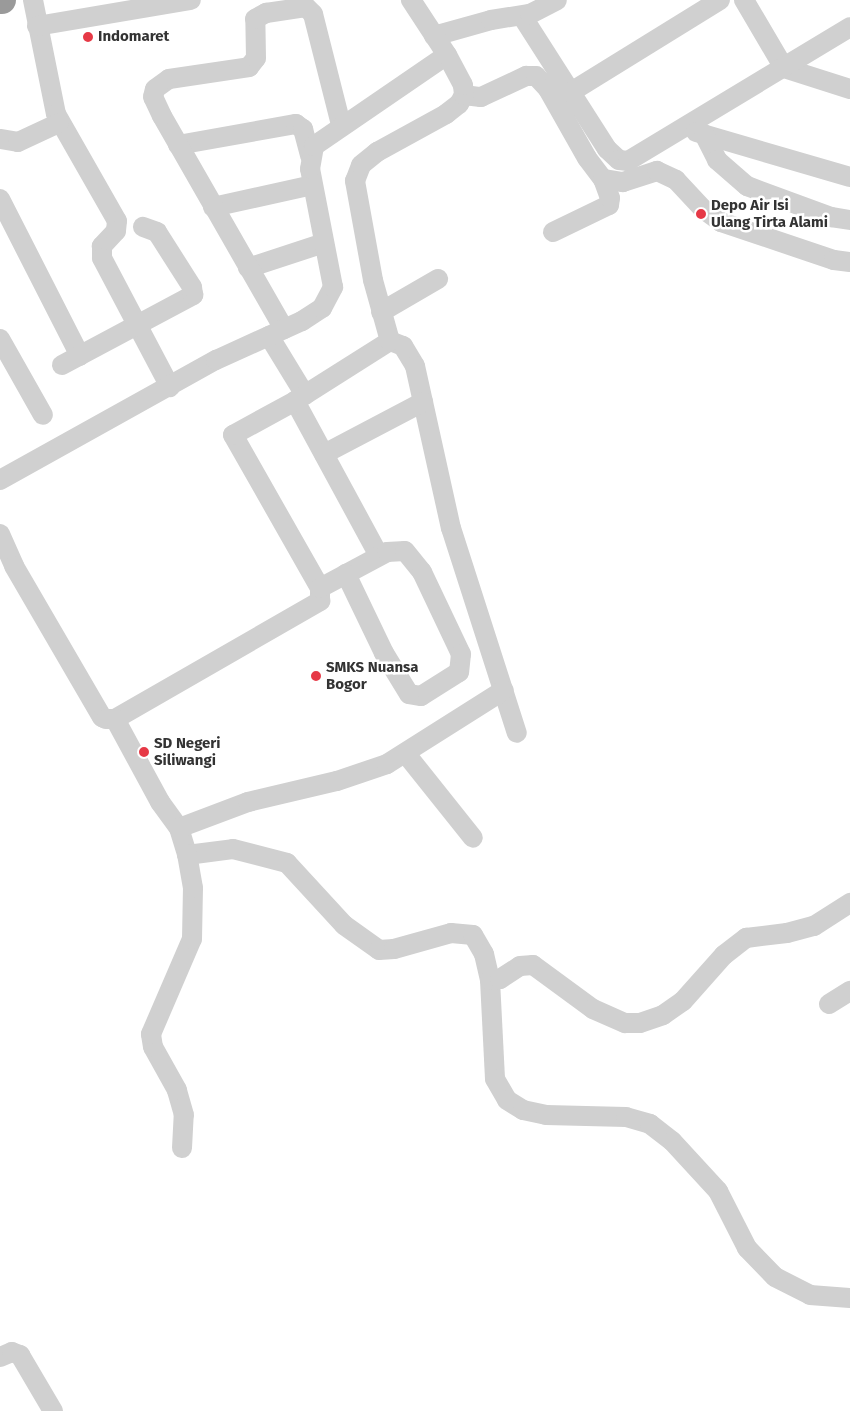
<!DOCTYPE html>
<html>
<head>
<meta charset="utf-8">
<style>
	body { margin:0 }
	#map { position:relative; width:850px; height:1411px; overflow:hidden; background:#fff; font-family:"Fira Sans",sans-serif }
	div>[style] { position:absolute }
	.minor>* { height:20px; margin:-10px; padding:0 10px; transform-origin:10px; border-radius:10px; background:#d0d0d0 }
	.highway>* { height:28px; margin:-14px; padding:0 14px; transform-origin:14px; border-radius:14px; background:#9a9a9a }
	.dots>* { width:14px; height:14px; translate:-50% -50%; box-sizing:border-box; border:2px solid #fff; border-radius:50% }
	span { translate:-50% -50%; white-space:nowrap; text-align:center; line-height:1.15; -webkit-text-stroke:5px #fff; paint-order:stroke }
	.poi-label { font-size:15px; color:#333; font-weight:700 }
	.left { translate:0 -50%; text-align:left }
</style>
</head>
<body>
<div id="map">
	<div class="minor">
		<i style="left:33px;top:0;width:116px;rotate:78.6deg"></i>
		<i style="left:56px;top:114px;width:123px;rotate:60.3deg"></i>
		<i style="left:117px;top:221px;width:10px;rotate:96deg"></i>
		<i style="left:116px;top:231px;width:21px;rotate:133deg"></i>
		<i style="left:102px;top:246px;width:12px;rotate:90deg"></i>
		<i style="left:102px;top:258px;width:146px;rotate:62.2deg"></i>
		<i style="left:744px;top:0;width:79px;rotate:59.5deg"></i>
		<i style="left:784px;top:68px;width:69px;rotate:17.7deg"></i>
		<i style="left:522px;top:16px;width:158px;rotate:57.4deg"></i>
		<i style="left:607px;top:149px;width:16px;rotate:43deg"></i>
		<i style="left:619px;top:160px;width:9px;rotate:6deg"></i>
		<i style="left:628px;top:161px;width:259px;rotate:-31.1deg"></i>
		<i style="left:37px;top:26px;width:156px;rotate:-9.6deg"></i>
		<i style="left:434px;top:36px;width:59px;rotate:-15.7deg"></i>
		<i style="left:491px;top:20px;width:39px;rotate:-9deg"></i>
		<i style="left:530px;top:14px;width:30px;rotate:-27deg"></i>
		<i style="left:571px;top:92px;width:175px;rotate:-31.7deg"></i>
		<i style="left:464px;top:95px;width:17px;rotate:7deg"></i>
		<i style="left:481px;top:97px;width:50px;rotate:-25deg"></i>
		<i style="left:526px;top:76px;width:10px"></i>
		<i style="left:536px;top:76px;width:18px;rotate:47deg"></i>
		<i style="left:548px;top:89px;width:79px;rotate:60.5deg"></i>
		<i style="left:587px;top:158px;width:26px;rotate:53deg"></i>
		<i style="left:603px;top:179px;width:20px;rotate:9deg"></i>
		<i style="left:623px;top:182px;width:36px;rotate:-18deg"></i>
		<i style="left:657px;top:171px;width:21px;rotate:25deg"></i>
		<i style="left:676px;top:180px;width:40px;rotate:47deg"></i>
		<i style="left:703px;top:209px;width:22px;rotate:36deg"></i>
		<i style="left:721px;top:222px;width:119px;rotate:18.6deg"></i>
		<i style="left:834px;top:260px;width:16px;rotate:7deg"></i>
		<i style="left:696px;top:132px;width:160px;rotate:16.3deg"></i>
		<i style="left:704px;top:134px;width:29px;rotate:63deg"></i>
		<i style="left:717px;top:160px;width:40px;rotate:41deg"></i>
		<i style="left:747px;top:186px;width:90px;rotate:20.3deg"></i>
		<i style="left:831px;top:217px;width:19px;rotate:9deg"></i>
		<i style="left:0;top:139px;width:18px;rotate:9deg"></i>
		<i style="left:18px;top:142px;width:45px;rotate:-24.9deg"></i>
		<i style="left:178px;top:145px;width:120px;rotate:-10.1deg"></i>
		<i style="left:296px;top:124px;width:9px;rotate:36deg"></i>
		<i style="left:303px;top:129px;width:28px;rotate:75deg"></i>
		<i style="left:0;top:199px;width:176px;rotate:63deg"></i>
		<i style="left:213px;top:207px;width:102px;rotate:-12.4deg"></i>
		<i style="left:553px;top:232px;width:62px;rotate:-25.7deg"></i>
		<i style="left:609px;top:205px;width:7px;rotate:-82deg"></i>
		<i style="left:610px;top:198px;width:20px;rotate:-110deg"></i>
		<i style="left:248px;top:268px;width:80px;rotate:-18.2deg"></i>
		<i style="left:381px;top:312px;width:66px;rotate:-30.1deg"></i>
		<i style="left:284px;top:329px;width:245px;rotate:-119.8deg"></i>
		<i style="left:162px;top:116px;width:21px;rotate:-115deg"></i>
		<i style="left:153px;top:97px;width:8px;rotate:-76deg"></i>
		<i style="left:155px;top:89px;width:17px;rotate:-36deg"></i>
		<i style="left:169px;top:79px;width:81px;rotate:-8.5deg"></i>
		<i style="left:249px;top:67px;width:11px;rotate:-52deg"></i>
		<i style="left:256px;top:58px;width:39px;rotate:-91deg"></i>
		<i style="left:255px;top:19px;width:13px;rotate:-29deg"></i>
		<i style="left:266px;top:13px;width:40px;rotate:-8.5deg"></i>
		<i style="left:306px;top:7px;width:10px;rotate:45deg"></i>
		<i style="left:313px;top:14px;width:114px;rotate:75.8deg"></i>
		<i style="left:269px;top:336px;width:69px;rotate:58.6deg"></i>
		<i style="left:0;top:339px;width:87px;rotate:60.5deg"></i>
		<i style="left:390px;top:341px;width:14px;rotate:21deg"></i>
		<i style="left:403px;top:346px;width:23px;rotate:59deg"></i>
		<i style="left:415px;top:366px;width:166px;rotate:77.5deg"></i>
		<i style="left:451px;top:528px;width:215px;rotate:72.2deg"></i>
		<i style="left:62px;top:365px;width:149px;rotate:-28.1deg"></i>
		<i style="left:193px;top:295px;width:8px;rotate:-97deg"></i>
		<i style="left:192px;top:287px;width:65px;rotate:-122.5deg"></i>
		<i style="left:157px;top:232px;width:15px;rotate:-160deg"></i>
		<i style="left:295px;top:401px;width:176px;rotate:61.5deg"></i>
		<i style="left:324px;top:454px;width:112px;rotate:-27.7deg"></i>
		<i style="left:0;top:480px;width:247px;rotate:-29.1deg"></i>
		<i style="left:216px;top:360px;width:94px;rotate:-24.4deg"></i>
		<i style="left:302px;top:321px;width:24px;rotate:-33deg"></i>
		<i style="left:322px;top:308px;width:24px;rotate:-62deg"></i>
		<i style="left:333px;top:287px;width:120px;rotate:-101deg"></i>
		<i style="left:310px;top:169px;width:23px;rotate:-80deg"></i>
		<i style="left:314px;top:146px;width:161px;rotate:-34.4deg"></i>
		<i style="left:0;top:534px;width:35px;rotate:66deg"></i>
		<i style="left:14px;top:566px;width:175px;rotate:59.8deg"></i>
		<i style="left:102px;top:717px;width:4px;rotate:27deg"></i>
		<i style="left:106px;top:719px;width:9px"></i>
		<i style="left:115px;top:719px;width:237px;rotate:-29.9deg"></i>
		<i style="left:320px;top:601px;width:13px;rotate:-90deg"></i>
		<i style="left:320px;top:588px;width:176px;rotate:-119.6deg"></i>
		<i style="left:233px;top:435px;width:71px;rotate:-28.7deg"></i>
		<i style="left:295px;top:401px;width:112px;rotate:-32.3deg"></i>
		<i style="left:390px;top:341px;width:63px;rotate:-105.6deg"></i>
		<i style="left:373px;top:280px;width:101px;rotate:-100.3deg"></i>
		<i style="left:355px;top:181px;width:17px;rotate:-69deg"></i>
		<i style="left:361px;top:165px;width:21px;rotate:-39deg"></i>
		<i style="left:377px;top:152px;width:79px;rotate:-28.8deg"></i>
		<i style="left:446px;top:114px;width:16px;rotate:-38deg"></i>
		<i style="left:459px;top:104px;width:10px;rotate:-61deg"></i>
		<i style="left:464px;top:95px;width:10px;rotate:-96deg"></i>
		<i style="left:463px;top:85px;width:34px;rotate:-118deg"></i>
		<i style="left:447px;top:55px;width:66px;rotate:-123.2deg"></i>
		<i style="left:320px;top:588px;width:76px;rotate:-28.2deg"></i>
		<i style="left:387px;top:552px;width:18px;rotate:-3deg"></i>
		<i style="left:405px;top:551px;width:27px;rotate:51deg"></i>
		<i style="left:422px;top:572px;width:91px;rotate:64.6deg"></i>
		<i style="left:461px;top:654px;width:18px;rotate:96deg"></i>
		<i style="left:459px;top:672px;width:45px;rotate:147.7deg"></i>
		<i style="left:421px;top:696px;width:12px;rotate:-171deg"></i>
		<i style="left:409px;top:694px;width:48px;rotate:-121.4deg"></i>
		<i style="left:384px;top:653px;width:88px;rotate:-115.7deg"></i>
		<i style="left:115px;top:719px;width:94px;rotate:61.5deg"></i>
		<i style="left:160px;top:802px;width:32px;rotate:54deg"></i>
		<i style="left:179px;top:828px;width:28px;rotate:73deg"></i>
		<i style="left:187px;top:855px;width:46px;rotate:-7.4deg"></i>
		<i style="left:233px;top:849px;width:56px;rotate:14.5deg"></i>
		<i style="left:287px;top:863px;width:84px;rotate:47.4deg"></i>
		<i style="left:344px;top:925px;width:43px;rotate:35.5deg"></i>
		<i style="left:379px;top:950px;width:15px;rotate:-4deg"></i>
		<i style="left:394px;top:949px;width:59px;rotate:-15.7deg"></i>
		<i style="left:451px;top:933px;width:22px;rotate:5deg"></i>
		<i style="left:473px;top:935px;width:22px;rotate:60deg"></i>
		<i style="left:484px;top:954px;width:27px;rotate:77deg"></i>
		<i style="left:490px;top:980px;width:99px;rotate:87.1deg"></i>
		<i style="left:495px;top:1079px;width:24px;rotate:60deg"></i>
		<i style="left:507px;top:1100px;width:19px;rotate:32deg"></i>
		<i style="left:523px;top:1110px;width:24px;rotate:12deg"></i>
		<i style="left:546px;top:1115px;width:80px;rotate:1.4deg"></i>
		<i style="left:626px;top:1117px;width:25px;rotate:16deg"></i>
		<i style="left:650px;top:1124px;width:28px;rotate:38deg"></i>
		<i style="left:672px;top:1141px;width:68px;rotate:47.4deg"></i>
		<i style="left:718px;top:1191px;width:64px;rotate:63deg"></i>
		<i style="left:747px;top:1248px;width:40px;rotate:46deg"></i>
		<i style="left:775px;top:1277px;width:39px;rotate:27deg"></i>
		<i style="left:810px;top:1295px;width:40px;rotate:4.3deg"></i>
		<i style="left:406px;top:754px;width:107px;rotate:51.4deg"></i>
		<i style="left:179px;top:828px;width:74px;rotate:-20.6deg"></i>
		<i style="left:248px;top:802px;width:91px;rotate:-13.3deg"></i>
		<i style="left:337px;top:781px;width:53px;rotate:-18.8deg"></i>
		<i style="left:387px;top:764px;width:138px;rotate:-32.3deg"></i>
		<i style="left:490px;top:980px;width:10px;rotate:-6deg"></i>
		<i style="left:500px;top:979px;width:24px;rotate:-33deg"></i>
		<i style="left:520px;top:966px;width:13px;rotate:-4deg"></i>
		<i style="left:533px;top:965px;width:74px;rotate:36.3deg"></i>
		<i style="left:593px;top:1009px;width:35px;rotate:24deg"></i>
		<i style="left:625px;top:1023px;width:15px"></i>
		<i style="left:640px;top:1023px;width:24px;rotate:-19deg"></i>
		<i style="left:663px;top:1015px;width:24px;rotate:-35deg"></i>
		<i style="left:683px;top:1001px;width:62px;rotate:-48.3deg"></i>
		<i style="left:724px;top:955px;width:28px;rotate:-38deg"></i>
		<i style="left:746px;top:938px;width:41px;rotate:-7deg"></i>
		<i style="left:787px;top:933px;width:28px;rotate:-15deg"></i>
		<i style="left:814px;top:926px;width:43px;rotate:-32.6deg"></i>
		<i style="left:829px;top:1004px;width:25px;rotate:-32deg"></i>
		<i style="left:182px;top:1148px;width:33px;rotate:-87deg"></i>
		<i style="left:184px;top:1115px;width:26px;rotate:-106deg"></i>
		<i style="left:177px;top:1090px;width:49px;rotate:-119.2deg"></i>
		<i style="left:153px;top:1047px;width:13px;rotate:-99deg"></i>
		<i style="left:151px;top:1034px;width:103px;rotate:-66.7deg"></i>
		<i style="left:192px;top:939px;width:51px;rotate:-88.9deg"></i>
		<i style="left:193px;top:888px;width:34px;rotate:-100deg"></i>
		<i style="left:0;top:1357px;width:13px;rotate:-23deg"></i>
		<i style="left:12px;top:1352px;width:9px;rotate:21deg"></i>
		<i style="left:20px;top:1355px;width:65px;rotate:59.5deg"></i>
	</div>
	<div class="highway">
		<i style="left:0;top:0;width:2px"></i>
	</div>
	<div class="dots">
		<i style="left:88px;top:37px;background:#e63946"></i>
		<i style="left:701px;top:214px;background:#e63946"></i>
		<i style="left:316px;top:676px;background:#e63946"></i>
		<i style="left:144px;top:752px;background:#e63946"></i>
	</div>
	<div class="poi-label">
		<span class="left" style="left:98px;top:37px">Indomaret</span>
		<span class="left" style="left:711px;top:214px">Depo Air Isi<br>Ulang Tirta Alami</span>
		<span class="left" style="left:326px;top:676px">SMKS Nuansa<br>Bogor</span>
		<span class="left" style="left:154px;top:752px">SD Negeri<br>Siliwangi</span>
	</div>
</div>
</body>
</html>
